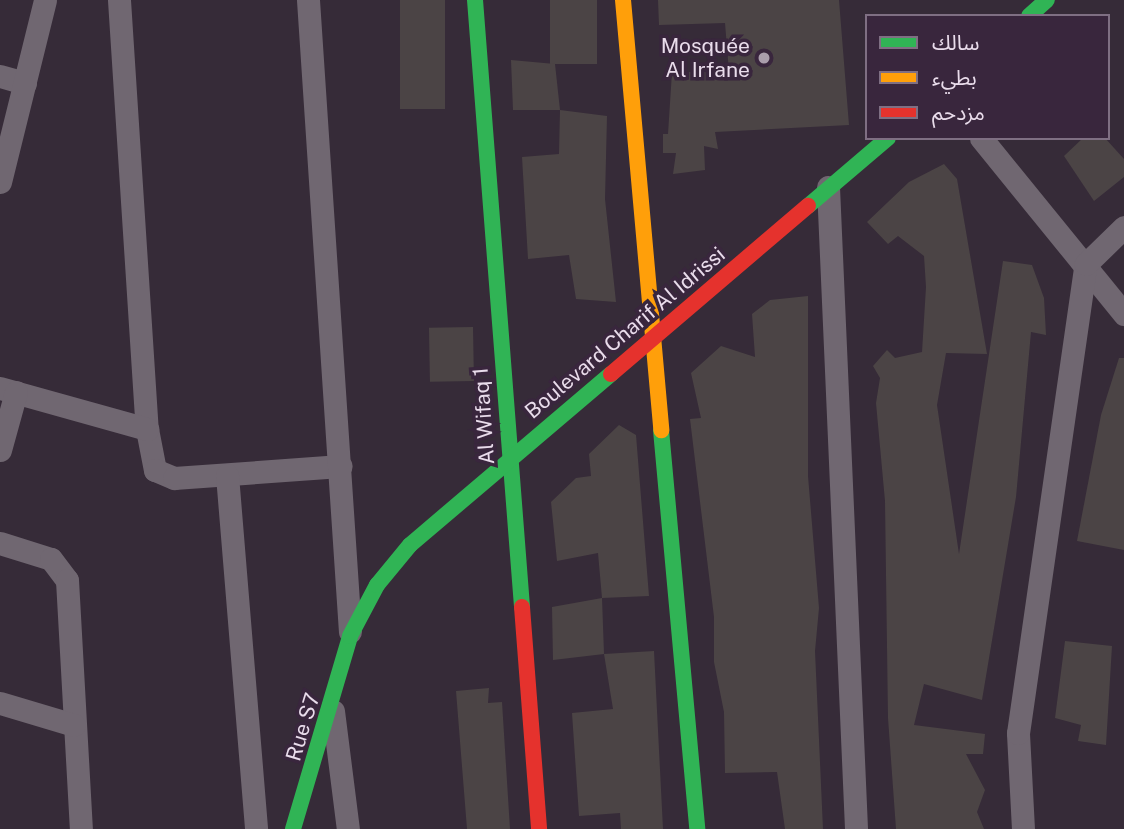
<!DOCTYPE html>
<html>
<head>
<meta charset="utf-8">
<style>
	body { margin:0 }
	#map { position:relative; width:1124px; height:829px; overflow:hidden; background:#362b38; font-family:"Public Sans","Noto Sans Arabic",sans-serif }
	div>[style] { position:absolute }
	.building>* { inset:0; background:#4b4445; transform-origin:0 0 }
	.street>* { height:23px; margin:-11.5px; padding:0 11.5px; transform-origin:11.5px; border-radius:11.5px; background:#706771 }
	.fast>* { height:16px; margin:-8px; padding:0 8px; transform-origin:8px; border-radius:8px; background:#30b455 }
	.slow>* { height:16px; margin:-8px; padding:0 8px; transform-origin:8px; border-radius:8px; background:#ff9f0a }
	.jam>* { height:16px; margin:-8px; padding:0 8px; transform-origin:8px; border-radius:8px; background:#e5322d }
	.dots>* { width:19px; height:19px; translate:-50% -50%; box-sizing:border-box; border:4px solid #39263d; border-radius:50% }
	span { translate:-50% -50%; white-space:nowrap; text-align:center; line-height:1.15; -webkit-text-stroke:7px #39263d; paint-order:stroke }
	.poi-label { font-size:21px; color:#e9dceb }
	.right { translate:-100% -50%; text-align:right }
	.street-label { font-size:21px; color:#e9dceb }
	.legend { position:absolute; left:865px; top:14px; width:245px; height:126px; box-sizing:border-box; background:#39263d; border:2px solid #7f6f83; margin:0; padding:9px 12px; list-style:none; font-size:21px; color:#e9dceb }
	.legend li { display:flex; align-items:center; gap:14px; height:35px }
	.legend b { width:35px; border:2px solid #7f6f83 }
</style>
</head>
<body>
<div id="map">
	<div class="building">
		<i style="left:400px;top:0;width:45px;height:109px"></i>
		<i style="left:550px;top:0;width:47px;height:64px"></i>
		<i style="clip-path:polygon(658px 0,839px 0,849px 125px,715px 132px,718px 149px,704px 146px,705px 170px,673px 174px,676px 153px,663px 153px,663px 134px,668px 134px,672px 72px,729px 72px,725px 23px,659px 25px)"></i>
		<i style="clip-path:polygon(511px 60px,555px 64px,560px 110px,513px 110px)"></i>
		<i style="clip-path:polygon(560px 110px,607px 116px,605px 199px,616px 302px,576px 299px,569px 255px,528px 259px,522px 157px,559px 154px)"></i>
		<i style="clip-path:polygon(1083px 138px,1105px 138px,1124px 159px,1124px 177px,1094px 201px,1064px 156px)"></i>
		<i style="clip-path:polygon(944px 164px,957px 179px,987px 354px,946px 353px,937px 405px,959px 554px,1003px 261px,1032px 265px,1044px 298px,1046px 335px,1031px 332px,1016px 497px,982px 700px,924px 684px,914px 725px,985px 734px,983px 754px,966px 754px,985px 790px,977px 812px,984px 829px,896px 829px,888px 718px,885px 501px,876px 403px,880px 378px,873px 366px,887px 350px,895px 358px,922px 352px,926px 287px,924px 256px,898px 236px,888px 244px,867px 222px,909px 182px)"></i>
		<i style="clip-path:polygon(808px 296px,808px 476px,819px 608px,815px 651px,823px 829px,785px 829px,777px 772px,725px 773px,724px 712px,714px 662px,714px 617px,690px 419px,701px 418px,691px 373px,721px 346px,755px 357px,752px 314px,770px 300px)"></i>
		<i style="left:473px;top:327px;width:54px;height:44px;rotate:89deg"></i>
		<i style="clip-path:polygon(1119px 358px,1124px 358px,1124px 550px,1077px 541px,1101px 415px)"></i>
		<i style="clip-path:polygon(619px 425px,636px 435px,649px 596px,602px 598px,598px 553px,557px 561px,551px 502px,576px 478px,591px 476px,589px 454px)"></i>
		<i style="clip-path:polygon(602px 598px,604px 654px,553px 660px,552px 607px)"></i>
		<i style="clip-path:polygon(1065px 641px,1112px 646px,1106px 745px,1078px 741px,1081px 725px,1055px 718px)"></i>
		<i style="clip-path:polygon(654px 651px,663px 829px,621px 829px,620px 813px,579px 816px,572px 713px,613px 709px,604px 654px)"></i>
		<i style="clip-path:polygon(489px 688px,488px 703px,502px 702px,510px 829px,467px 829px,456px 691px)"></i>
	</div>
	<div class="street">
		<i style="left:119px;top:0;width:430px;rotate:86.3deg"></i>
		<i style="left:147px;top:429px;width:42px;rotate:79deg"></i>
		<i style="left:155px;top:470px;width:21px;rotate:23deg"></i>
		<i style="left:174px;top:478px;width:167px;rotate:-4.1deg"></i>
		<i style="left:308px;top:0;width:633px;rotate:86.2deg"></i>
		<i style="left:0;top:76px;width:26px;rotate:16deg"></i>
		<i style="left:981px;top:138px;width:227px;rotate:50.9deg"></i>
		<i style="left:0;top:182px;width:187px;rotate:-76.1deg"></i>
		<i style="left:828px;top:187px;width:643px;rotate:87.5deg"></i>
		<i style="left:0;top:388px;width:153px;rotate:15.6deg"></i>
		<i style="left:0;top:450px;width:60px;rotate:-74.6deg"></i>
		<i style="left:227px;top:475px;width:355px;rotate:85.3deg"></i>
		<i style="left:0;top:543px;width:53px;rotate:17.4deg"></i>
		<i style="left:51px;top:559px;width:26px;rotate:53deg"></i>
		<i style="left:67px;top:580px;width:249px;rotate:86.8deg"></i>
		<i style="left:0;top:703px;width:77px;rotate:16.6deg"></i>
		<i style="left:333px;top:711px;width:119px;rotate:82.8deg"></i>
		<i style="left:1023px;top:829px;width:96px;rotate:-93deg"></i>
		<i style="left:1018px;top:733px;width:474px;rotate:-81.8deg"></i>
		<i style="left:1086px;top:264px;width:53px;rotate:-44.2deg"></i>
	</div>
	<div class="fast">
		<i style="left:475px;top:0;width:609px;rotate:85.57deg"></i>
		<i style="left:1029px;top:16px;width:24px;rotate:-42deg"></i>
		<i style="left:808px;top:206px;width:105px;rotate:-40.4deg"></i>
		<i style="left:661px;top:430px;width:401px;rotate:84.8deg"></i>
		<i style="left:293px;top:829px;width:201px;rotate:-73.5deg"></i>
		<i style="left:350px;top:636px;width:58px;rotate:-62.1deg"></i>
		<i style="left:377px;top:585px;width:52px;rotate:-50.5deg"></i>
		<i style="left:410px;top:545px;width:264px;rotate:-40.4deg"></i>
	</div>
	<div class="slow">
		<i style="left:623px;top:0;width:432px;rotate:84.9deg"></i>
	</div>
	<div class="jam">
		<i style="left:611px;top:374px;width:259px;rotate:-40.5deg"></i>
		<i style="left:522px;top:607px;width:223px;rotate:85.6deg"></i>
	</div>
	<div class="dots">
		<i style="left:764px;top:58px;background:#aa9eac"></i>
	</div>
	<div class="poi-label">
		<span class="right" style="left:750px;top:58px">Mosquée<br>Al Irfane</span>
	</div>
	<div class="street-label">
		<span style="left:625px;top:333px;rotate:-40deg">Boulevard Charif Al Idrissi</span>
		<span style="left:484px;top:416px;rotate:-94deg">Al Wifaq 1</span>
		<span style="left:303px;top:727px;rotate:-73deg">Rue S7</span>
	</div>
	<ul class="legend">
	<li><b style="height:9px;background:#30b455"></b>سالك</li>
	<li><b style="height:9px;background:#ff9f0a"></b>بطيء</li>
	<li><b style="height:9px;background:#e5322d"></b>مزدحم</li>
	</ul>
</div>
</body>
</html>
